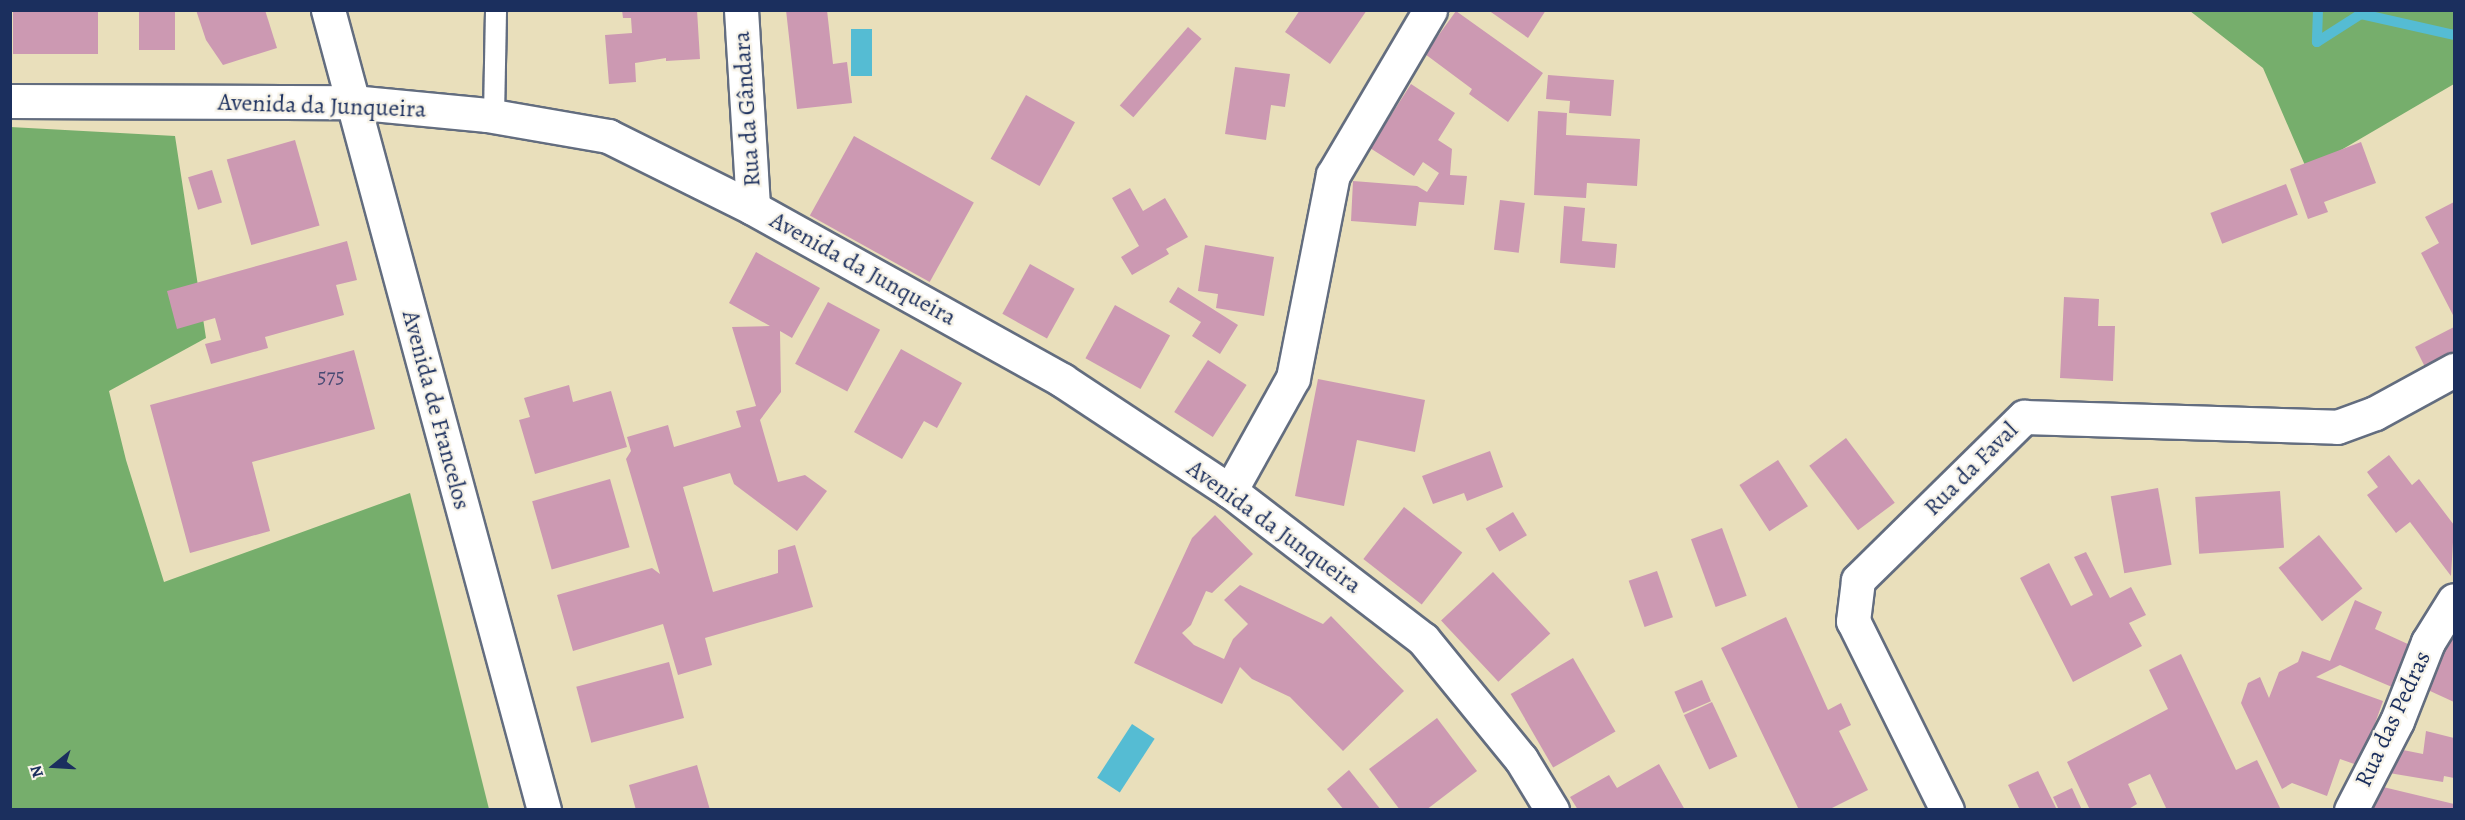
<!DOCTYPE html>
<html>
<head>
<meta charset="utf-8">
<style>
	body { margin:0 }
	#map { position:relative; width:2465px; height:820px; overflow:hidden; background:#e9dfbb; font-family:Alegreya,serif }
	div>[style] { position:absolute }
	.forest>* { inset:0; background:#76ae6c }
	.water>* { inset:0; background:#55bcd3; transform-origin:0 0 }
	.stream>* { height:10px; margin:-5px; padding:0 5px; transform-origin:5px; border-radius:5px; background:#55bcd3 }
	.building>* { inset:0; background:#cc99b2; transform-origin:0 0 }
	.roads { filter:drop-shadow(2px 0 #636d7f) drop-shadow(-2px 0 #636d7f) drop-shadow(0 2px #636d7f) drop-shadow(0 -2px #636d7f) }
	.lane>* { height:20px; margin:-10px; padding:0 10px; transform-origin:10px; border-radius:10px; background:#fff }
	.street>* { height:33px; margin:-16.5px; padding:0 16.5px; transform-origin:16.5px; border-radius:16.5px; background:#fff }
	.secondary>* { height:33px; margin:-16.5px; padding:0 16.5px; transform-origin:16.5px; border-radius:16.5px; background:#fff }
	span { translate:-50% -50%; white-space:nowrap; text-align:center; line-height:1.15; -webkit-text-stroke:4.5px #f7f3e8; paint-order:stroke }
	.number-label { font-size:21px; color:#474a73 }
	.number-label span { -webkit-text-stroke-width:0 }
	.street-label { font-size:24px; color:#1b2f5e }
	.frame { position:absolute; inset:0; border:12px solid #1b2f5e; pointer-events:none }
	.north { position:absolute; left:24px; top:736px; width:60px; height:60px; -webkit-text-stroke:4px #f7f3e8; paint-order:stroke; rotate:252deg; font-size:16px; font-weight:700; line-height:24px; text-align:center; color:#1b2f5e }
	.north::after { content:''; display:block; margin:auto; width:21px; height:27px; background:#1b2f5e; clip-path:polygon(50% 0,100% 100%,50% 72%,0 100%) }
</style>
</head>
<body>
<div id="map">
	<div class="forest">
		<i style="clip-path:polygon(2190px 11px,2454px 11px,2454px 84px,2307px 170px,2263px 68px)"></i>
		<i style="clip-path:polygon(10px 127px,175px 136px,206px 338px,109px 391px,126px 460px,164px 582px,410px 493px,489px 809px,11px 809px)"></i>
	</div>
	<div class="water">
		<i style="left:851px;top:29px;width:21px;height:47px"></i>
		<i style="left:1132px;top:724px;width:27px;height:64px;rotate:33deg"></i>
	</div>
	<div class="stream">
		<i style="left:2318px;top:10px;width:32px;rotate:92deg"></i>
		<i style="left:2317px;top:42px;width:52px;rotate:-32.5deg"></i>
		<i style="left:2361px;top:14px;width:95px;rotate:12.7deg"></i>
	</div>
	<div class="building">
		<i style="left:13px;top:10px;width:85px;height:44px"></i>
		<i style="left:139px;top:10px;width:36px;height:40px"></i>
		<i style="clip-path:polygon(196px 10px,265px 10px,277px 48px,223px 65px,206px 40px)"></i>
		<i style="clip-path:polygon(622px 10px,697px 10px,700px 59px,666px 61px,666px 58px,635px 63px,636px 82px,609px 84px,605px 35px,632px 33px,631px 18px,623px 18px)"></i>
		<i style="clip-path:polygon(786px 10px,827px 10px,833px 64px,847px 62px,852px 103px,797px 109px)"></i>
		<i style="clip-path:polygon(1300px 10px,1367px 10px,1330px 64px,1285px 32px)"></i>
		<i style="clip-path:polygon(1488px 10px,1546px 10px,1528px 38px)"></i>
		<i style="clip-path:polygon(1456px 11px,1543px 73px,1508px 122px,1469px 94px,1472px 89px,1425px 54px)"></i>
		<i style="left:1188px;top:27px;width:18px;height:104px;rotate:41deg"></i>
		<i style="clip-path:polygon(1235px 67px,1290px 74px,1285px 107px,1271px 105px,1266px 140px,1225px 134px)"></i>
		<i style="clip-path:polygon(1548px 75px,1614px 80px,1611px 116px,1569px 113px,1570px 101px,1546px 99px)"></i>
		<i style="clip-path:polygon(1411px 84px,1455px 113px,1438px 140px,1452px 149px,1450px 175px,1467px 176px,1464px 205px,1419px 202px,1416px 226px,1351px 221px,1353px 181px,1417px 186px,1427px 192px,1439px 173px,1423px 162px,1414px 176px,1370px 148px)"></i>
		<i style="left:1026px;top:95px;width:56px;height:73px;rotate:29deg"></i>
		<i style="clip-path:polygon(1538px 111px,1567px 113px,1566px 135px,1640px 139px,1637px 186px,1587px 183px,1586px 198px,1534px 195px)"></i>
		<i style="left:854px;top:136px;width:137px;height:91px;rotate:29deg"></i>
		<i style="left:295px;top:140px;width:89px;height:71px;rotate:74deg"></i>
		<i style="clip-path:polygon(2361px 142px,2376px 183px,2324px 202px,2328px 212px,2308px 219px,2290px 169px)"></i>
		<i style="left:212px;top:170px;width:34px;height:25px;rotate:73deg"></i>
		<i style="left:2286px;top:184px;width:33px;height:81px;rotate:69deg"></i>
		<i style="clip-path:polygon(1130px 188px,1143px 211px,1165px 198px,1188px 237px,1166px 249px,1169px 254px,1132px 275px,1121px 257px,1139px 246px,1112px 198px)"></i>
		<i style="left:1500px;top:200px;width:25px;height:50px;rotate:7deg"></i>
		<i style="clip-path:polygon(2454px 202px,2454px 317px,2421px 253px,2439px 243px,2425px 217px)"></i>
		<i style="clip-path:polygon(1564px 206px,1585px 208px,1582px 241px,1617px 244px,1615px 268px,1560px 263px)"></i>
		<i style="clip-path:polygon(347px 241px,357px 280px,336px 285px,344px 315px,265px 337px,268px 348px,211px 364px,205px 344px,221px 340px,215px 318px,177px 329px,167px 291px)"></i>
		<i style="clip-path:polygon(1205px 245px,1274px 257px,1264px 316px,1216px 308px,1218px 294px,1198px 291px)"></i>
		<i style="clip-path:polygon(756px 252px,820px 288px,792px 338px,780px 331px,781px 392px,760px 420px,778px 482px,805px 475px,827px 491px,797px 531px,734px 484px,730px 473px,683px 487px,713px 592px,778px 573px,778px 550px,795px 545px,813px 607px,705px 638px,712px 665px,678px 675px,663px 624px,573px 651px,557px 595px,652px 568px,660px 574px,626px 459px,631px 451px,627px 437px,668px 425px,674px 447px,741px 427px,736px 411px,756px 406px,732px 327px,770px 326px,729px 303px)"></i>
		<i style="left:1030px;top:264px;width:51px;height:57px;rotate:29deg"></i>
		<i style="clip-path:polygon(1178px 287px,1238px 325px,1220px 354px,1192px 336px,1201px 322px,1169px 302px)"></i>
		<i style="clip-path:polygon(2064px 297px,2099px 299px,2098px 326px,2115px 326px,2113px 381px,2060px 378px)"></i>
		<i style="left:828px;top:302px;width:59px;height:70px;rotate:28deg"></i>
		<i style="left:1115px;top:305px;width:63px;height:61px;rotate:29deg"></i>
		<i style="clip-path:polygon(2454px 327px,2454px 364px,2430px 377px,2415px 347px)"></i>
		<i style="clip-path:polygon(901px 349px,962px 383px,937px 428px,924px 421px,902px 459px,854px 432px)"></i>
		<i style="clip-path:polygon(354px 350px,375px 429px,252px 462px,270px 531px,190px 553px,150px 405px)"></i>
		<i style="left:1208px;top:360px;width:46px;height:62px;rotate:33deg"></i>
		<i style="clip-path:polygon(1318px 379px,1425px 400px,1415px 452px,1357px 440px,1344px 506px,1295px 496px)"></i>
		<i style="clip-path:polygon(569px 385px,573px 402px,611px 391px,627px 447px,535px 474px,519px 420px,530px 417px,524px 398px)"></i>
		<i style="left:1846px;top:438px;width:81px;height:46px;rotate:53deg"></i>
		<i style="clip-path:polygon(1490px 451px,1503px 487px,1467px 501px,1464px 493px,1433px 504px,1422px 476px)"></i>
		<i style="clip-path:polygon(2389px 455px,2412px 485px,2419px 479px,2454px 525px,2451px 576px,2410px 522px,2396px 533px,2367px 495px,2378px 487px,2367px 472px)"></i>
		<i style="left:1778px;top:460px;width:55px;height:46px;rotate:57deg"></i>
		<i style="left:610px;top:479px;width:71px;height:81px;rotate:74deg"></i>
		<i style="left:2158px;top:488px;width:78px;height:48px;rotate:80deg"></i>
		<i style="left:2280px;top:491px;width:57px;height:85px;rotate:86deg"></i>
		<i style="left:1404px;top:507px;width:74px;height:66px;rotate:38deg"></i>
		<i style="left:1513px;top:512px;width:27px;height:32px;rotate:59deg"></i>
		<i style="clip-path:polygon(1215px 515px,1253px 554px,1212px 593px,1206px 591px,1191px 625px,1182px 633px,1194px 645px,1224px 659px,1233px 639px,1248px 624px,1224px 600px,1240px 585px,1323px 624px,1331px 616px,1404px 691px,1343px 751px,1290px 697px,1252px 679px,1240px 667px,1222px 704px,1134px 663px,1192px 538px)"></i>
		<i style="left:1722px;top:528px;width:72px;height:33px;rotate:70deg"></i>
		<i style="left:2319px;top:535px;width:69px;height:52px;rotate:51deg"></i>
		<i style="clip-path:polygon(2086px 552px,2110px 598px,2131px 587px,2146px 615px,2129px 623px,2142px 646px,2073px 682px,2020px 578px,2049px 563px,2071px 606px,2093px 595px,2074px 557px)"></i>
		<i style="left:1657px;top:571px;width:49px;height:30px;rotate:71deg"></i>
		<i style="left:1493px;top:572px;width:84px;height:71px;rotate:47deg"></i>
		<i style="clip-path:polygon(2355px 600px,2382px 612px,2375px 629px,2410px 645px,2392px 687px,2340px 665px,2316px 677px,2383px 701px,2360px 766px,2340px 759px,2327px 796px,2292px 783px,2282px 789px,2241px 703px,2248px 683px,2260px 677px,2269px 698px,2279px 672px,2298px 662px,2302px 651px,2330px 661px)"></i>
		<i style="clip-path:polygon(1786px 617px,1828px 710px,1841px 703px,1851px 725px,1839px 731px,1868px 790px,1828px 810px,1799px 810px,1721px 648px)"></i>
		<i style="clip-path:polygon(2443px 630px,2454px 635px,2454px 702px,2417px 685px)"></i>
		<i style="clip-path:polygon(2181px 654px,2236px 770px,2257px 760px,2281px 810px,2167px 810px,2150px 774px,2128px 784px,2137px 804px,2127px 810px,2090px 810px,2067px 762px,2168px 709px,2149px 670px)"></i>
		<i style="left:1573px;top:658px;width:85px;height:72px;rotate:60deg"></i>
		<i style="left:669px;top:662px;width:58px;height:96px;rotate:75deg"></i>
		<i style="left:1702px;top:680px;width:23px;height:30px;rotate:67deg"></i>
		<i style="left:1712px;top:702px;width:60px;height:31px;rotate:65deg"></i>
		<i style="clip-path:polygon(1437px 718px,1477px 771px,1426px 810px,1400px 810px,1369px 769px)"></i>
		<i style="clip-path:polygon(2426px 731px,2454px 738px,2454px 778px,2444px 776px,2443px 782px,2389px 773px,2393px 748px,2423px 754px)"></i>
		<i style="clip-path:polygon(1659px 764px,1685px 810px,1578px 810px,1570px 797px,1609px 775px,1617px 788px)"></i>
		<i style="clip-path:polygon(697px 765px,710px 810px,636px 810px,629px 785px)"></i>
		<i style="clip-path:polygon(1349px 770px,1381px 810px,1344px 810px,1327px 789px)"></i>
		<i style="clip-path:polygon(2038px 771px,2057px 810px,2020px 810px,2008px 785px)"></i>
		<i style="clip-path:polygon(2379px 786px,2454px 804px,2454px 810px,2373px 810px)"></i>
		<i style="clip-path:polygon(2072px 788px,2082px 810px,2059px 810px,2053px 797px)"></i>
	</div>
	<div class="roads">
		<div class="lane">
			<i style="left:494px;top:116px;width:106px;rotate:-88.9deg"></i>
		</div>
		<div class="street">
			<i style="left:741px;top:10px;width:198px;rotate:86.5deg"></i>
			<i style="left:1230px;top:491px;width:129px;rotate:-60.9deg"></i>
			<i style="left:1293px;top:378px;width:207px;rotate:-78.9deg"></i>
			<i style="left:1333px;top:175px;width:191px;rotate:-59.5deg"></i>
			<i style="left:1947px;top:810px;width:211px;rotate:-116.4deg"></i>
			<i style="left:1853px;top:621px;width:41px;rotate:-83deg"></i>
			<i style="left:1858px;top:580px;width:233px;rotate:-44.5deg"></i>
			<i style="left:2024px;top:417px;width:313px;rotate:1.8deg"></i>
			<i style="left:2337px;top:427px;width:40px;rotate:-20.2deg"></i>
			<i style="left:2375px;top:413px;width:90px;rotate:-28.6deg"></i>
			<i style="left:2351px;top:810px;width:100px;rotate:-62.7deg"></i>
			<i style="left:2397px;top:721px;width:85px;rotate:-68.6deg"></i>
			<i style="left:2428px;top:642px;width:49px;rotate:-58.2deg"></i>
		</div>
		<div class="secondary">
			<i style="left:328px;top:10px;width:829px;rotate:74.89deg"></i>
			<i style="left:10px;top:101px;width:342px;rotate:0.2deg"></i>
			<i style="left:352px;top:102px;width:136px;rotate:5.5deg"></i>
			<i style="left:487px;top:115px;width:123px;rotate:9.8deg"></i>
			<i style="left:608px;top:136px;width:162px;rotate:26.4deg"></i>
			<i style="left:753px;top:208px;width:354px;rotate:29.1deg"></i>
			<i style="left:1062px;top:380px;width:201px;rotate:33.5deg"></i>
			<i style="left:1230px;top:491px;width:243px;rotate:37.5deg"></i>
			<i style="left:1423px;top:639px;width:155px;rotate:50.8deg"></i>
			<i style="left:1521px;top:759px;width:60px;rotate:58.7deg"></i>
		</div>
	</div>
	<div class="number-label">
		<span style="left:331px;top:376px">575</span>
	</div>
	<div class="street-label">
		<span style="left:322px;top:106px;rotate:2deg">Avenida da Junqueira</span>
		<span style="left:747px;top:109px;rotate:-94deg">Rua da Gândara</span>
		<span style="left:863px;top:269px;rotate:29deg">Avenida da Junqueira</span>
		<span style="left:436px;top:410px;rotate:75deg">Avenida de Francelos</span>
		<span style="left:1971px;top:469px;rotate:-45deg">Rua da Faval</span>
		<span style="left:1274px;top:527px;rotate:36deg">Avenida da Junqueira</span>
		<span style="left:2393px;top:719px;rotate:-65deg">Rua das Pedras</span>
	</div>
	<div class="frame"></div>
	<div class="north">N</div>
</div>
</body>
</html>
